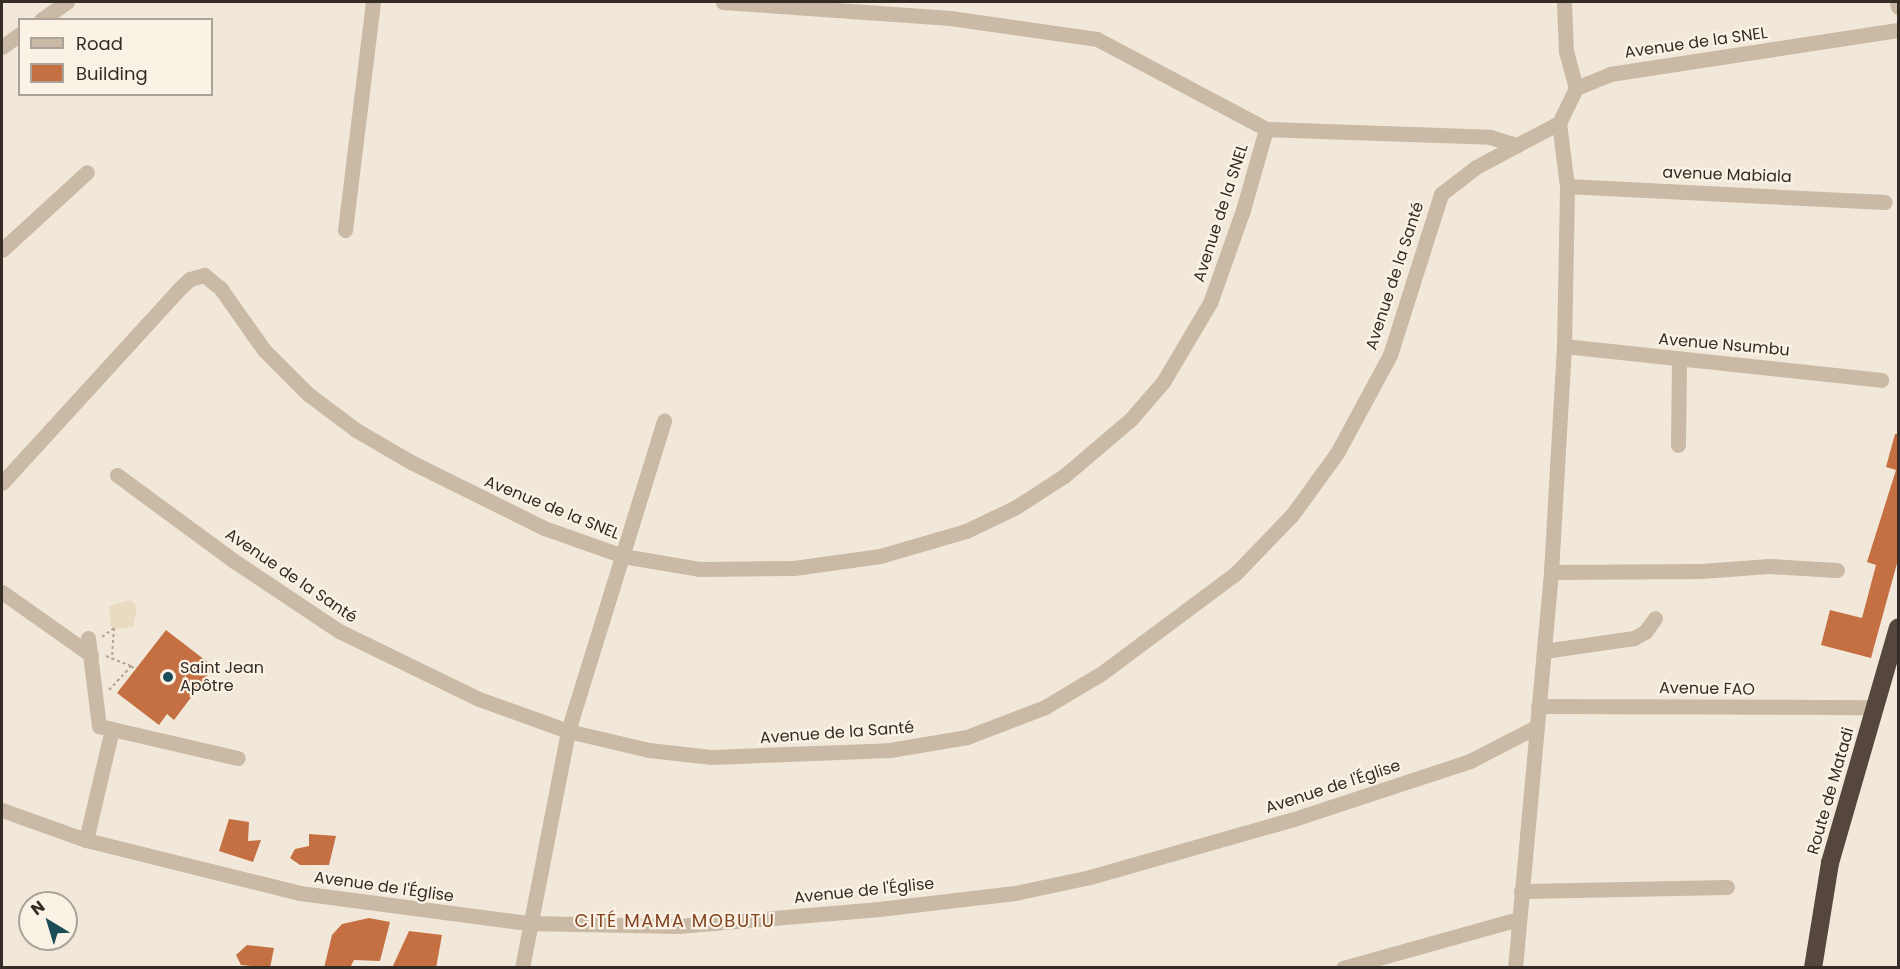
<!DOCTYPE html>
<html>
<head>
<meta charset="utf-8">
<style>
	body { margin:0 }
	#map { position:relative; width:1900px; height:969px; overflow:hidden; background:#f1e8d9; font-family:Poppins,sans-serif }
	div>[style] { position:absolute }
	.plaza>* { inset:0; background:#e9dbc0 }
	.building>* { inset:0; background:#c57043 }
	.path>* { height:2px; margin-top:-1px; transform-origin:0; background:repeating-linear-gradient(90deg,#b4a38f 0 3px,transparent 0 6px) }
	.minor>* { height:15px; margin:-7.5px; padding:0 7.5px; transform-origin:7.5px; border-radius:7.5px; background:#c9b9a5 }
	.highway>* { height:18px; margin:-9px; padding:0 9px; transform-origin:9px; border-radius:9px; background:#55473d }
	.dots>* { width:16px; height:16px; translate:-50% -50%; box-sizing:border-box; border:3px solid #f9f2e5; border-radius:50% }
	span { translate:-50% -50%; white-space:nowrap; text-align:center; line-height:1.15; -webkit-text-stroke:4.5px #f9f2e5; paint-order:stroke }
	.street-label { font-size:16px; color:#352c26 }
	.poi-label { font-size:16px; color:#352c26 }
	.left { translate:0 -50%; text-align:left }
	.neighbourhood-label { font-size:18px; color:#834220; letter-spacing:1.5px }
	.frame { position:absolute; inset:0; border:3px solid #352c26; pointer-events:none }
	.legend { position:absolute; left:18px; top:18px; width:195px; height:78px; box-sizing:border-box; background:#f9f2e5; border:2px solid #aba399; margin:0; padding:8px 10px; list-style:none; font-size:18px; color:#352c26 }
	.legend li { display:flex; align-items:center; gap:12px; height:30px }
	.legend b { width:30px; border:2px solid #aba399 }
	.north { position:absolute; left:18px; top:891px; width:60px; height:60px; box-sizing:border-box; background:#f9f2e5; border:2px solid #aba399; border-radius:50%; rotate:322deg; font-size:16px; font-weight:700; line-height:24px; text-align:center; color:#352c26 }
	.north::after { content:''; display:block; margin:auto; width:21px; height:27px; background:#1c4c56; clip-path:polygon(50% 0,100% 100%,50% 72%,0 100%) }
</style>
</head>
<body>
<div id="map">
	<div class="plaza">
		<i style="clip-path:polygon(131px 600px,137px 606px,133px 627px,115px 629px,111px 626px,109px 606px)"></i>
	</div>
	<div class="building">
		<i style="clip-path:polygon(1895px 434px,1899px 434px,1899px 556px,1871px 658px,1821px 645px,1830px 610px,1862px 618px,1876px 565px,1867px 562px,1896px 470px,1886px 467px)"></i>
		<i style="clip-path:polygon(166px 630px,214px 667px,174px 720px,167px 714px,159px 725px,117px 693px)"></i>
		<i style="clip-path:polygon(229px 819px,249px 822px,248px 841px,261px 840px,253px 862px,219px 851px)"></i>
		<i style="clip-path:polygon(309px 834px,336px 836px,329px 865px,300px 865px,290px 858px,295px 849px,309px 846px)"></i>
		<i style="clip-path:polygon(369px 918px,390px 922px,380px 961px,354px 960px,350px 968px,324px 968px,332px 935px,342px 924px)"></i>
		<i style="clip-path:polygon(409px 931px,442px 935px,436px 968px,392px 968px)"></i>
		<i style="clip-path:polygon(247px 945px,274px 948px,270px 968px,241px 965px,236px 955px)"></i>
	</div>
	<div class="path">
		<i style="left:102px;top:637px;width:15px;rotate:-37deg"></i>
		<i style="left:114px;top:628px;width:30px;rotate:94deg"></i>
		<i style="left:106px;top:656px;width:27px;rotate:22deg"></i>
		<i style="left:109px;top:690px;width:33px;rotate:-47deg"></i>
		<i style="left:131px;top:666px;width:5px;rotate:37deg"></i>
	</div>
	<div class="minor">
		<i style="left:723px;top:2px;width:228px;rotate:4deg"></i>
		<i style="left:950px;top:18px;width:148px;rotate:8.1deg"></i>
		<i style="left:1097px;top:39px;width:191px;rotate:28deg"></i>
		<i style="left:1564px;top:2px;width:49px;rotate:87.7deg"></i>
		<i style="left:1566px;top:51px;width:38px;rotate:75deg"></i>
		<i style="left:1897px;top:2px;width:5px;rotate:79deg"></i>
		<i style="left:41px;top:20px;width:32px;rotate:-35deg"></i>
		<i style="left:2px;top:47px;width:22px;rotate:-36deg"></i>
		<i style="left:1567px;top:186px;width:318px;rotate:2.9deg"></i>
		<i style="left:345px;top:230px;width:230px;rotate:-83deg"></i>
		<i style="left:2px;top:250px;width:115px;rotate:-42.5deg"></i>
		<i style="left:1564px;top:346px;width:319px;rotate:6.1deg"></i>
		<i style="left:1678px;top:445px;width:85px;rotate:-89.3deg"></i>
		<i style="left:117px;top:475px;width:145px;rotate:36.3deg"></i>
		<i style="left:234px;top:561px;width:126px;rotate:33.7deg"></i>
		<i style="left:339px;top:631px;width:156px;rotate:25.9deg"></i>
		<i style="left:479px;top:699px;width:95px;rotate:19.8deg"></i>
		<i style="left:568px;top:731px;width:83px;rotate:13.2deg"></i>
		<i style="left:649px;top:750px;width:62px;rotate:6.4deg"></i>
		<i style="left:711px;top:757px;width:179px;rotate:-2.2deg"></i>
		<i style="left:890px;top:750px;width:78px;rotate:-9.6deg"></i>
		<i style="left:967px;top:737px;width:84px;rotate:-21deg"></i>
		<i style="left:1045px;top:707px;width:66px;rotate:-30.8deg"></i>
		<i style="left:1102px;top:673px;width:166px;rotate:-36.7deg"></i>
		<i style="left:1235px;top:574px;width:82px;rotate:-46deg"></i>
		<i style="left:1292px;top:515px;width:77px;rotate:-54deg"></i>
		<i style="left:1337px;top:453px;width:111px;rotate:-61.6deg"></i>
		<i style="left:1390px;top:355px;width:169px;rotate:-72.4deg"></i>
		<i style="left:1441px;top:194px;width:44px;rotate:-37.6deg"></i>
		<i style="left:1476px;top:167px;width:47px;rotate:-28.2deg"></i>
		<i style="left:2px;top:483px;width:261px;rotate:-47.6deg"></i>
		<i style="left:178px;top:290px;width:16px;rotate:-43deg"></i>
		<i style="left:190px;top:279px;width:15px;rotate:-16deg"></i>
		<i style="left:204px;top:275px;width:22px;rotate:39deg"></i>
		<i style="left:221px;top:289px;width:75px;rotate:54.8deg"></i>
		<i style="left:264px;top:350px;width:62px;rotate:45deg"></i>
		<i style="left:308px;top:394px;width:60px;rotate:36.9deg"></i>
		<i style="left:356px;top:430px;width:64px;rotate:30.2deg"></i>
		<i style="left:411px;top:462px;width:148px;rotate:26.4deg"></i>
		<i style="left:544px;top:528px;width:84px;rotate:19.5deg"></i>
		<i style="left:623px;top:556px;width:77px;rotate:9.7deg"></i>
		<i style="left:699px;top:569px;width:95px;rotate:-0.6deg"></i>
		<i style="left:794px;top:568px;width:87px;rotate:-7.9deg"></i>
		<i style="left:880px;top:556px;width:90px;rotate:-16.2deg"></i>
		<i style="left:966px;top:531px;width:55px;rotate:-25.6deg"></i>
		<i style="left:1016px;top:507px;width:57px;rotate:-32.9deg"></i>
		<i style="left:1064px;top:476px;width:88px;rotate:-40.4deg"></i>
		<i style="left:1131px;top:419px;width:49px;rotate:-49.1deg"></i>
		<i style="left:1163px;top:382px;width:92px;rotate:-59.3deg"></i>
		<i style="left:1210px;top:303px;width:99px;rotate:-70.5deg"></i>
		<i style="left:1243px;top:210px;width:84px;rotate:-74.1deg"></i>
		<i style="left:1266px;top:129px;width:224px;rotate:2deg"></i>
		<i style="left:1490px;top:137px;width:28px;rotate:17deg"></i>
		<i style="left:1517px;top:145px;width:47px;rotate:-27.6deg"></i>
		<i style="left:1559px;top:123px;width:39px;rotate:-64deg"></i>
		<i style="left:1576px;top:88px;width:37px;rotate:-22deg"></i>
		<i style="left:1610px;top:74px;width:291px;rotate:-8.7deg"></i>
		<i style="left:1551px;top:572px;width:150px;rotate:-0.4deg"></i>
		<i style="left:1701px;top:571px;width:68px;rotate:-4.2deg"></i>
		<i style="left:1769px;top:566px;width:68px;rotate:3.4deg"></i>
		<i style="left:2px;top:592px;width:109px;rotate:35.3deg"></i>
		<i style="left:88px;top:638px;width:89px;rotate:82.9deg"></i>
		<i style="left:99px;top:726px;width:13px;rotate:13deg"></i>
		<i style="left:1544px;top:651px;width:91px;rotate:-8.2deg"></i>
		<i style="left:1634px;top:638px;width:13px;rotate:-29deg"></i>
		<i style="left:1645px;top:632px;width:17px;rotate:-54deg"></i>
		<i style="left:1538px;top:706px;width:337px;rotate:0.2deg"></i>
		<i style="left:2px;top:810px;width:89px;rotate:19.7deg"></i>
		<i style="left:86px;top:840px;width:220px;rotate:13.9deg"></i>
		<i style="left:300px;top:893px;width:230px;rotate:7.5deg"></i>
		<i style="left:528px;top:923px;width:150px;rotate:1.1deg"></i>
		<i style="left:678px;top:926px;width:202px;rotate:-4.8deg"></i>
		<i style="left:879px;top:909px;width:137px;rotate:-6.7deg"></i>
		<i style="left:1015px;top:893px;width:77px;rotate:-12deg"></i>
		<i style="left:1090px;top:877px;width:212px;rotate:-15.9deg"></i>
		<i style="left:1294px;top:819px;width:185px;rotate:-18.2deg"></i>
		<i style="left:1470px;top:761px;width:74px;rotate:-27.3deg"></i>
		<i style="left:86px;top:840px;width:114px;rotate:-76.8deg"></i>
		<i style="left:112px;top:729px;width:129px;rotate:13deg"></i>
		<i style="left:1521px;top:891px;width:206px;rotate:-1.1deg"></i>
		<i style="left:522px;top:968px;width:241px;rotate:-79deg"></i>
		<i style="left:568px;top:731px;width:325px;rotate:-72.8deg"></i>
		<i style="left:1343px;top:968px;width:183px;rotate:-15.6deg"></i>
		<i style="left:1515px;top:968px;width:398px;rotate:-84.8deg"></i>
		<i style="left:1551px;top:572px;width:226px;rotate:-86.7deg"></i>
		<i style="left:1564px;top:346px;width:160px;rotate:-88.9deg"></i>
		<i style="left:1567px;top:186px;width:64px;rotate:-97.2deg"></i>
	</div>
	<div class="highway">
		<i style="left:1813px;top:968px;width:106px;rotate:-80.8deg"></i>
		<i style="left:1830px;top:863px;width:245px;rotate:-73.9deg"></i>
	</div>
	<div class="dots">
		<i style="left:168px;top:677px;background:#1c4c56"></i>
	</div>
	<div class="street-label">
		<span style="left:1696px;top:43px;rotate:-8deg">Avenue de la SNEL</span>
		<span style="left:1727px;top:175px;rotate:2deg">avenue Mabiala</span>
		<span style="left:1221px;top:213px;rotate:-72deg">Avenue de la SNEL</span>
		<span style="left:1395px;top:276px;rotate:-72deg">Avenue de la Santé</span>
		<span style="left:1724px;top:345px;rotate:5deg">Avenue Nsumbu</span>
		<span style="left:552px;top:508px;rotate:22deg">Avenue de la SNEL</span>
		<span style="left:291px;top:576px;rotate:34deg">Avenue de la Santé</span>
		<span style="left:1707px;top:689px;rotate:1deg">Avenue FAO</span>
		<span style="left:837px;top:733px;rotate:-4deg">Avenue de la Santé</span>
		<span style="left:1333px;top:787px;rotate:-18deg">Avenue de l'Église</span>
		<span style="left:1831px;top:791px;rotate:-74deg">Route de Matadi</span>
		<span style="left:384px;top:887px;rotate:8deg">Avenue de l'Église</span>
		<span style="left:864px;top:891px;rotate:-6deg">Avenue de l'Église</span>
	</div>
	<div class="poi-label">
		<span class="left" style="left:180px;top:677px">Saint Jean<br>Apôtre</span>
	</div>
	<div class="neighbourhood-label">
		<span style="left:675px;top:921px">CITÉ MAMA MOBUTU</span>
	</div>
	<div class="frame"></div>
	<ul class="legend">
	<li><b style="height:8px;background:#c9b9a5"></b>Road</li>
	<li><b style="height:16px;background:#c57043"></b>Building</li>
	</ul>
	<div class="north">N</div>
</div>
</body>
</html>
